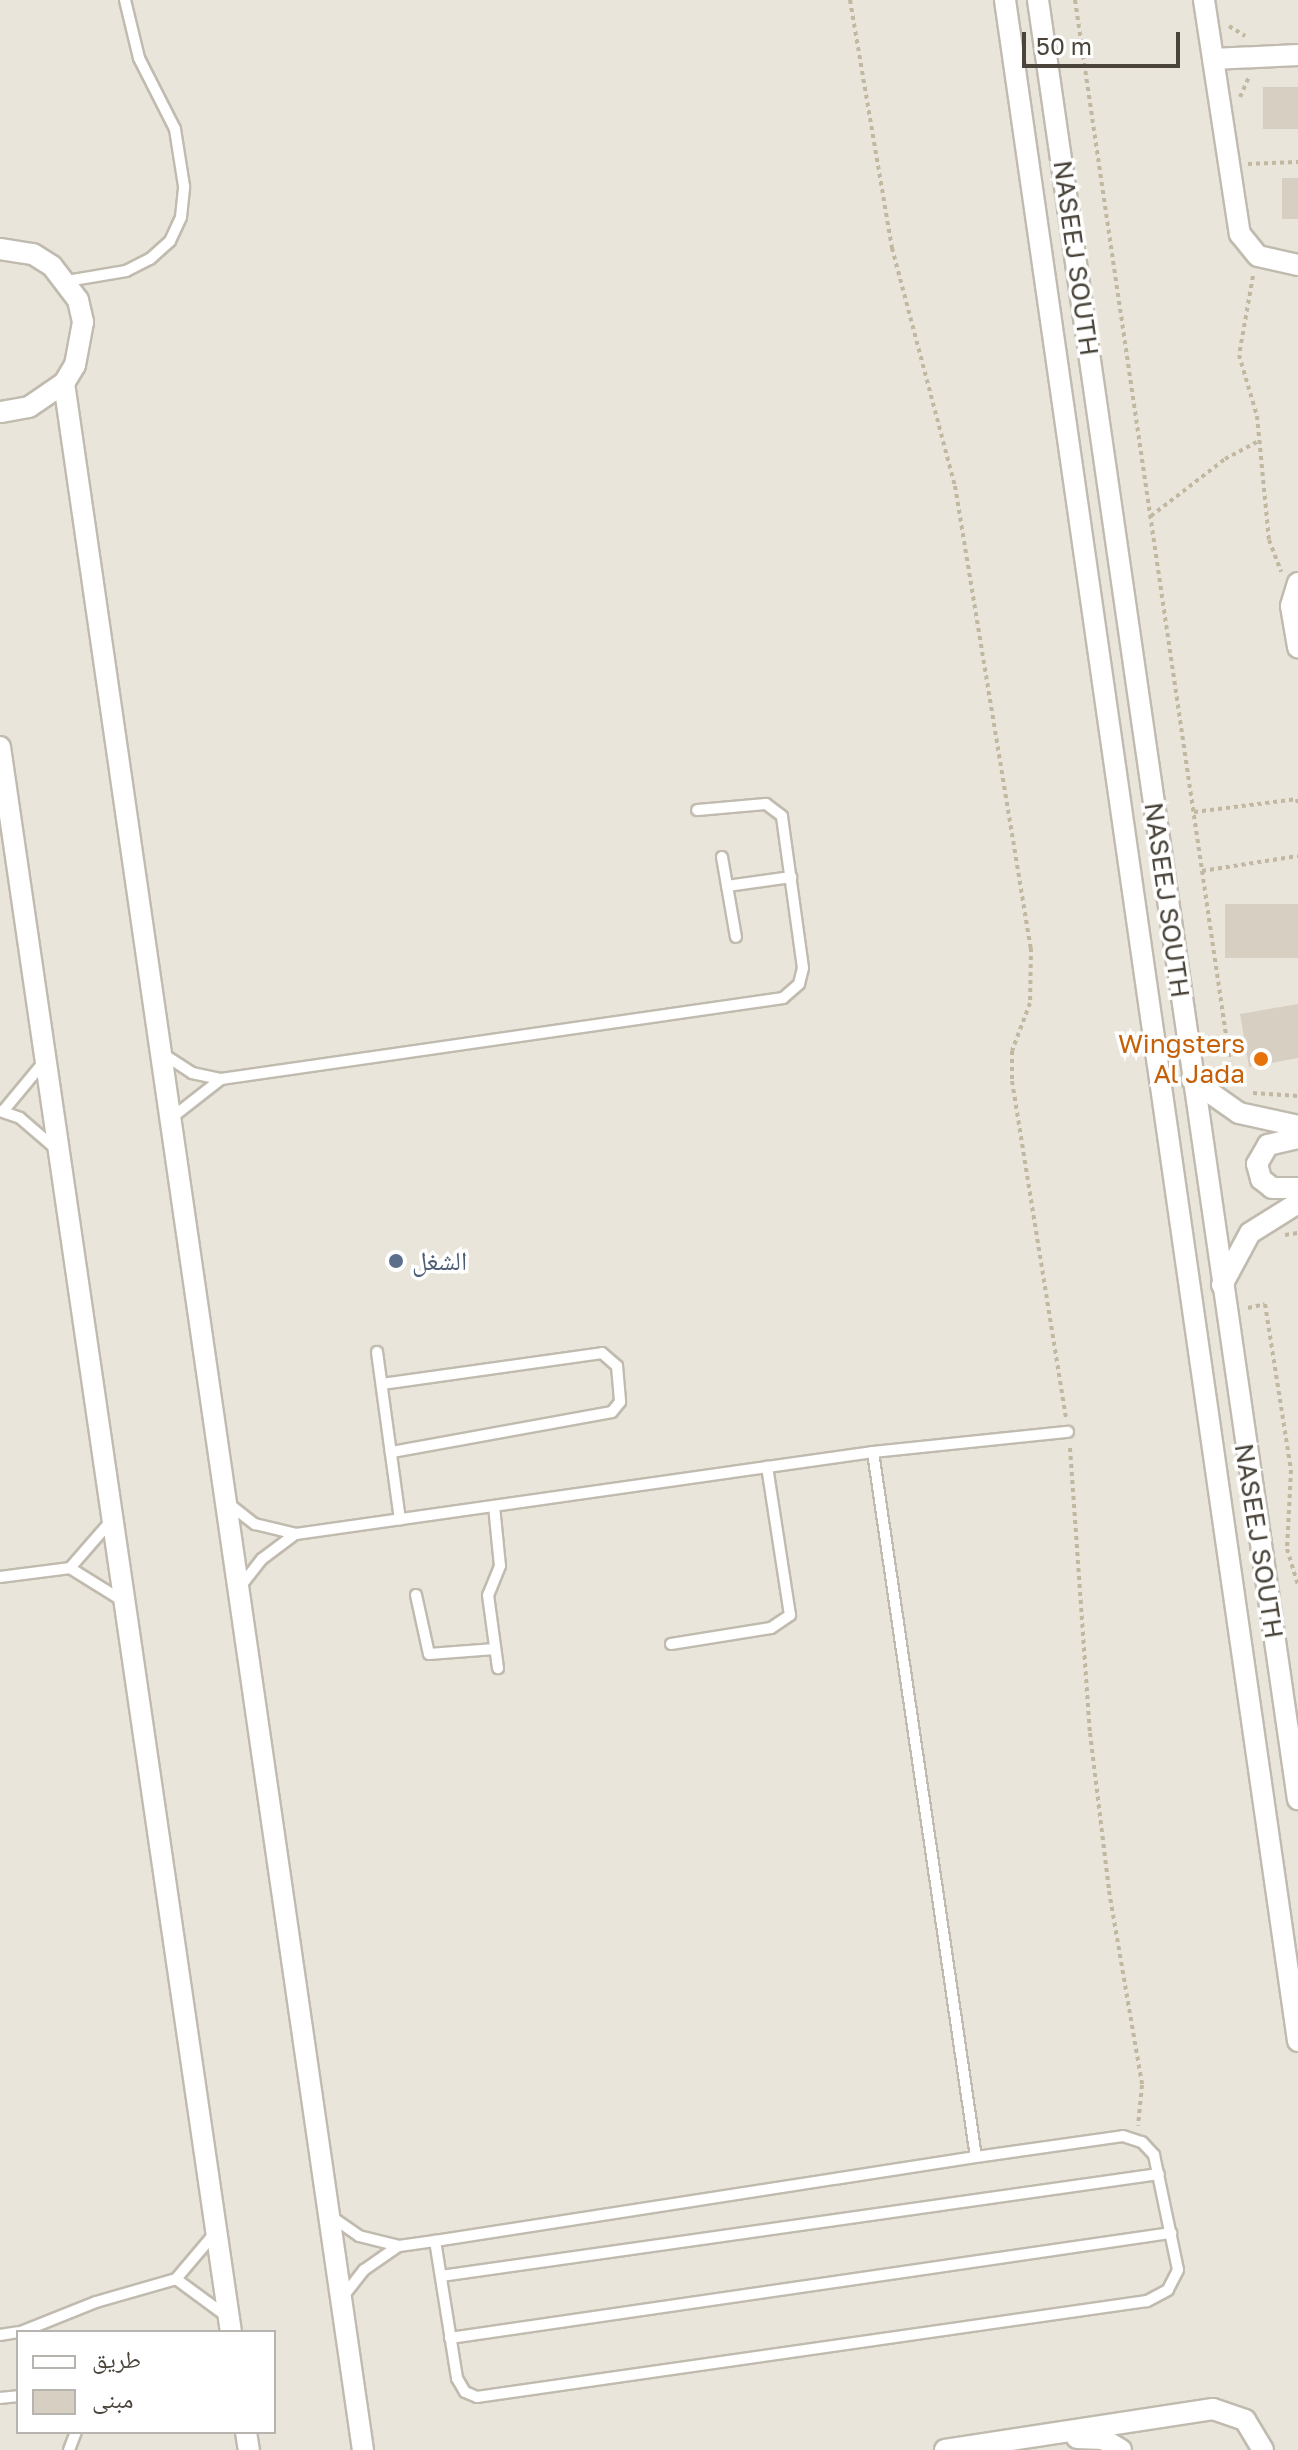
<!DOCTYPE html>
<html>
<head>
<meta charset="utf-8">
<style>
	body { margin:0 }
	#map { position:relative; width:1298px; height:2450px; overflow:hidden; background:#f5f3ec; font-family:"Golos Text","Noto Naskh Arabic",sans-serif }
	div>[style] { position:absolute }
	.residential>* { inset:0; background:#e9e5da }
	.building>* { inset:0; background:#d7cfc2; transform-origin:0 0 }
	.path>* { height:4px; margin-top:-2px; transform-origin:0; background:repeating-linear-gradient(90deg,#c2b7a0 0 4px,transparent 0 8px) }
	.roads { filter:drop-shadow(2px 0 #c1bbaf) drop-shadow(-2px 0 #c1bbaf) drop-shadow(0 2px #c1bbaf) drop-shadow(0 -2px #c1bbaf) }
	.service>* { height:10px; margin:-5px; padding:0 5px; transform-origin:5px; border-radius:5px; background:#fff }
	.minor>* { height:20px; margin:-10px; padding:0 10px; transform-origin:10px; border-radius:10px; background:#fff }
	.dots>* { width:22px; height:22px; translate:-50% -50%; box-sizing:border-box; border:4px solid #fff; border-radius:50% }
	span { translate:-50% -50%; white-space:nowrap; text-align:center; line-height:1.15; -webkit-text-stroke:7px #fff; paint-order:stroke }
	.street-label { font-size:26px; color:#4a443a }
	.food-label { font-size:26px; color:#c56008 }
	.right { translate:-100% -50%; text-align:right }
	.service-label { font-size:26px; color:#4e5e75 }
	.left { translate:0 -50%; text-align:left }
	.legend { position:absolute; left:16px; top:2330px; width:260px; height:104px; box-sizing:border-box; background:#fff; border:2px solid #b7b4b0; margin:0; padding:10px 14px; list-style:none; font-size:24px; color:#4a443a }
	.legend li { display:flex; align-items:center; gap:16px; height:40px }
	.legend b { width:40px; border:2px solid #b7b4b0 }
	.scale { position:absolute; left:1022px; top:32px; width:158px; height:36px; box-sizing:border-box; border:4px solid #4a443a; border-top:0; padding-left:10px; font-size:24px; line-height:28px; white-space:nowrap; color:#4a443a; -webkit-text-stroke:6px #fff; paint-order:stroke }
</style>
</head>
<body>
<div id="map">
	<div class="residential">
		<i style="clip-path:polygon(evenodd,0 0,1298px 0,1298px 2450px,0 2450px,0 0,18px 2332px,274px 2332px,274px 2432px,18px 2432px,18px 2332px)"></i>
	</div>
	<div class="building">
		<i style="left:1298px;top:87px;width:42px;height:35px;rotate:90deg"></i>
		<i style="left:1282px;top:178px;width:16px;height:41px"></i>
		<i style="left:1298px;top:904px;width:54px;height:73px;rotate:90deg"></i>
		<i style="clip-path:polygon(1298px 1004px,1298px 1058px,1249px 1067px,1240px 1014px)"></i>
	</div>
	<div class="path">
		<i style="left:850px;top:0;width:252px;rotate:80.4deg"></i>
		<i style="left:892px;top:248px;width:246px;rotate:75.2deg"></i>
		<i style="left:955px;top:486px;width:468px;rotate:80.7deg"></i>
		<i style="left:1031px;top:948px;width:55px;rotate:91deg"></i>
		<i style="left:1030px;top:1003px;width:51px;rotate:110.6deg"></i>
		<i style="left:1012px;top:1051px;width:30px;rotate:90deg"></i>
		<i style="left:1012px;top:1081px;width:342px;rotate:80.9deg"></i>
		<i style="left:1075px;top:0;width:1094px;rotate:81.7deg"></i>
		<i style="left:1229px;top:26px;width:19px;rotate:32deg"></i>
		<i style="left:1240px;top:97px;width:22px;rotate:-66deg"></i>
		<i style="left:1248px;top:164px;width:50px;rotate:-2.3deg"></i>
		<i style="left:1253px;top:276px;width:80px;rotate:100deg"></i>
		<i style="left:1239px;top:355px;width:64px;rotate:73.6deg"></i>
		<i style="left:1257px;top:416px;width:125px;rotate:84.5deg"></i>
		<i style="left:1269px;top:540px;width:34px;rotate:69deg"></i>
		<i style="left:1151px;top:516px;width:93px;rotate:-37.6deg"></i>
		<i style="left:1225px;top:459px;width:36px;rotate:-28deg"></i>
		<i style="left:1194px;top:812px;width:104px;rotate:-7.2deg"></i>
		<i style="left:1297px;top:799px;width:5px;rotate:79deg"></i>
		<i style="left:1202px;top:871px;width:97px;rotate:-8.9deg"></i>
		<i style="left:1253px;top:1093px;width:45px;rotate:3.8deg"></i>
		<i style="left:1285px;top:1235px;width:13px;rotate:-9deg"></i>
		<i style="left:1248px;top:1308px;width:17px;rotate:-13deg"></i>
		<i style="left:1265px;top:1304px;width:168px;rotate:81.1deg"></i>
		<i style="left:1291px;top:1470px;width:79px;rotate:92.9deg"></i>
		<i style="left:1287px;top:1549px;width:37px;rotate:73deg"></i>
		<i style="left:1070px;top:1448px;width:286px;rotate:86deg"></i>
		<i style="left:1090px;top:1733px;width:159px;rotate:83.1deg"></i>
		<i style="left:1109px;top:1891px;width:197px;rotate:80.3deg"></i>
		<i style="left:1142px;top:2085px;width:41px;rotate:95.6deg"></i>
	</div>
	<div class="roads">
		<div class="service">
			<i style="left:67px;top:281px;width:60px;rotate:-9.6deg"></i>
			<i style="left:126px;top:271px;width:27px;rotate:-27deg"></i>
			<i style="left:150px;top:259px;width:27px;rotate:-42deg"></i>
			<i style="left:170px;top:241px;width:26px;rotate:-65deg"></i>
			<i style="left:181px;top:217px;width:31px;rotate:-84deg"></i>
			<i style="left:184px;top:186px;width:58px;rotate:-99deg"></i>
			<i style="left:175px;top:129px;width:80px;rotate:-116.9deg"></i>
			<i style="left:139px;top:58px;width:60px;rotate:-103.6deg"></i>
			<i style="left:722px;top:857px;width:81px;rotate:80.1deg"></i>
			<i style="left:727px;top:886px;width:65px;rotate:-8deg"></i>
			<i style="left:163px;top:1054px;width:35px;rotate:33deg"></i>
			<i style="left:192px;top:1073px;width:30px;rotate:12deg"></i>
			<i style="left:221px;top:1079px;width:568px;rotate:-8.2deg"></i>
			<i style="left:783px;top:998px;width:21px;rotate:-41deg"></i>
			<i style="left:799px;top:984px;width:16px;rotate:-76deg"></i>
			<i style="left:803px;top:968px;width:153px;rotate:-97.9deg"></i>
			<i style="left:782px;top:816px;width:20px;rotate:-143deg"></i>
			<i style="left:766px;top:804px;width:69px;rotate:175deg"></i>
			<i style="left:4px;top:1110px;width:61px;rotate:-50.3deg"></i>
			<i style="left:0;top:1111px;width:21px;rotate:19deg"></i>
			<i style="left:20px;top:1118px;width:46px;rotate:40.6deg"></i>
			<i style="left:170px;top:1119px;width:63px;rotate:-38deg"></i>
			<i style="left:377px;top:1352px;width:169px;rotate:82.2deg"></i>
			<i style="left:382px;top:1384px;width:222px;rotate:-8deg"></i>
			<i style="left:602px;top:1353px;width:20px;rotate:41deg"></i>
			<i style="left:617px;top:1366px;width:36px;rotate:85deg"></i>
			<i style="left:620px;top:1402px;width:13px;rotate:129deg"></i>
			<i style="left:612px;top:1412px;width:225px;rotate:169.7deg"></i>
			<i style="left:873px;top:1452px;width:712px;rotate:81.69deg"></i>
			<i style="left:229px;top:1504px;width:33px;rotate:38deg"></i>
			<i style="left:255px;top:1524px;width:42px;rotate:13.7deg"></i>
			<i style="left:296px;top:1534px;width:583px;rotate:-8.09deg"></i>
			<i style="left:873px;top:1452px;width:196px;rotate:-5.9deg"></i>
			<i style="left:494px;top:1506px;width:60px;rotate:84.3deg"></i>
			<i style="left:500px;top:1566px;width:31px;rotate:112deg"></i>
			<i style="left:488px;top:1595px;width:74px;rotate:82.2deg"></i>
			<i style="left:70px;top:1568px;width:62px;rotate:31.9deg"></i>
			<i style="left:0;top:1577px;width:71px;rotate:-7.3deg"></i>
			<i style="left:70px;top:1568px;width:61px;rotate:-49deg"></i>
			<i style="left:240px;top:1587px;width:36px;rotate:-52deg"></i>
			<i style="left:262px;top:1559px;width:40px;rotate:-37deg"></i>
			<i style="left:416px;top:1595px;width:60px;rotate:77.6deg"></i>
			<i style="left:429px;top:1654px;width:66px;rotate:-4.3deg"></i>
			<i style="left:671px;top:1644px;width:101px;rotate:-9.1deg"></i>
			<i style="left:771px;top:1628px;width:23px;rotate:-34deg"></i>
			<i style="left:790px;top:1615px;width:150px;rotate:-98.8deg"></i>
			<i style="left:332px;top:2217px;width:33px;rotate:35deg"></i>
			<i style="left:359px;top:2236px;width:41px;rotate:14deg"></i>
			<i style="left:399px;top:2246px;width:36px;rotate:-8deg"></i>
			<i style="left:435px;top:2241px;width:547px;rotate:-8.83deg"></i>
			<i style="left:976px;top:2157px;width:148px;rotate:-8.1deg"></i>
			<i style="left:1123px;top:2136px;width:20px;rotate:18deg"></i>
			<i style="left:1142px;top:2142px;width:18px;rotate:47deg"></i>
			<i style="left:1154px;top:2155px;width:117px;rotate:78.2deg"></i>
			<i style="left:1178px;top:2270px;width:22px;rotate:117deg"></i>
			<i style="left:1168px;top:2290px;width:24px;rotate:152deg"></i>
			<i style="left:1147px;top:2301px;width:677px;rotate:171.85deg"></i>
			<i style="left:477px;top:2397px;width:13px;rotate:-157deg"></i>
			<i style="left:465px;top:2392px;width:16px;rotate:-120deg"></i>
			<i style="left:457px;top:2378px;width:139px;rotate:-99.1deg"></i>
			<i style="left:441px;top:2276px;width:725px;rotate:-8.09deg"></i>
			<i style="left:176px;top:2279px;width:61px;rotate:36.3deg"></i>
			<i style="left:342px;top:2298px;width:36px;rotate:-52deg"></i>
			<i style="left:364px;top:2270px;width:40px;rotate:-34.9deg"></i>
			<i style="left:21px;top:2332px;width:81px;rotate:-21.8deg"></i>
			<i style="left:96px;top:2302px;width:83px;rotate:-16deg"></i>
			<i style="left:176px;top:2279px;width:59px;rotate:-49.8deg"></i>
			<i style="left:0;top:2335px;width:18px;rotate:-9deg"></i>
			<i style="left:450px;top:2338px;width:729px;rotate:-8.29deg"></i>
			<i style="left:0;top:2398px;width:18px;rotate:-6deg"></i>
			<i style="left:69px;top:2450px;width:19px;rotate:-69deg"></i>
		</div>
		<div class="minor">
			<i style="left:1005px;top:0;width:2062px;rotate:81.83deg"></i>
			<i style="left:1038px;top:0;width:1818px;rotate:81.78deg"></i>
			<i style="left:1204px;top:0;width:237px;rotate:81.3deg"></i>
			<i style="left:1240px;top:234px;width:28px;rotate:51deg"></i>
			<i style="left:1258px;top:256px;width:41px;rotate:12.7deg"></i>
			<i style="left:1213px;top:59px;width:85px;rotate:-2.7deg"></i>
			<i style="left:0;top:249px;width:33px;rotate:9deg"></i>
			<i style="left:33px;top:254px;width:22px;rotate:32deg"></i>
			<i style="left:52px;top:266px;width:43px;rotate:52.6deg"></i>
			<i style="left:78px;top:300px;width:23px;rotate:77deg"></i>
			<i style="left:83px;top:322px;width:44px;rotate:100.5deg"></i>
			<i style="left:75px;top:365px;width:21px;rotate:121deg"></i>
			<i style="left:64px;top:383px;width:42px;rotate:145.6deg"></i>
			<i style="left:29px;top:407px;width:29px;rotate:170deg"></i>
			<i style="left:64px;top:383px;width:2089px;rotate:81.77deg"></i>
			<i style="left:1298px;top:583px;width:24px;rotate:107deg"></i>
			<i style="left:1291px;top:606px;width:42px;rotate:80.3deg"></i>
			<i style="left:0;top:747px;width:1602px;rotate:81.71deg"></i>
			<i style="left:1192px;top:1080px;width:57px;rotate:35.1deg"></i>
			<i style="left:1239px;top:1113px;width:60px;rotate:12.4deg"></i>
			<i style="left:1298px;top:1138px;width:31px;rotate:167deg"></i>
			<i style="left:1268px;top:1145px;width:22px;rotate:120deg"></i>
			<i style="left:1257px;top:1164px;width:16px;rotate:75deg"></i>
			<i style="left:1261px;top:1179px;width:14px;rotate:39deg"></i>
			<i style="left:1272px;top:1188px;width:26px"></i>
			<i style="left:1222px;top:1285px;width:59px;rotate:-61.7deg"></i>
			<i style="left:1250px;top:1233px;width:57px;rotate:-32deg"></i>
			<i style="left:246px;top:2432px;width:18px;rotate:81deg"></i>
			<i style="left:1077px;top:2438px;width:26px;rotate:2deg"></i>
			<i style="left:1103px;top:2439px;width:21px;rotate:31deg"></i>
			<i style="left:945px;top:2450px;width:271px;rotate:-8.7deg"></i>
			<i style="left:1213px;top:2409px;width:34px;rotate:19deg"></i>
			<i style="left:1245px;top:2420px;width:35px;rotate:59deg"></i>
		</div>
	</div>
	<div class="dots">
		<i style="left:1261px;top:1059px;background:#e8710a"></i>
		<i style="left:396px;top:1261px;background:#5c6f8a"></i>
	</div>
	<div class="street-label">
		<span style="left:1076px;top:258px;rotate:82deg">NASEEJ SOUTH</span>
		<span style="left:1167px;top:900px;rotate:82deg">NASEEJ SOUTH</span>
		<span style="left:1259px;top:1541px;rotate:81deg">NASEEJ SOUTH</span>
	</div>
	<div class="food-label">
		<span class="right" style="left:1245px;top:1059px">Wingsters<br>Al Jada</span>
	</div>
	<div class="service-label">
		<span class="left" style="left:412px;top:1261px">الشغل</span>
	</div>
	<ul class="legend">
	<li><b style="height:10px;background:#fff"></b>طريق</li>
	<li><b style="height:22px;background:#d7cfc2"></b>مبنى</li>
	</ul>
	<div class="scale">50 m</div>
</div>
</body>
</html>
